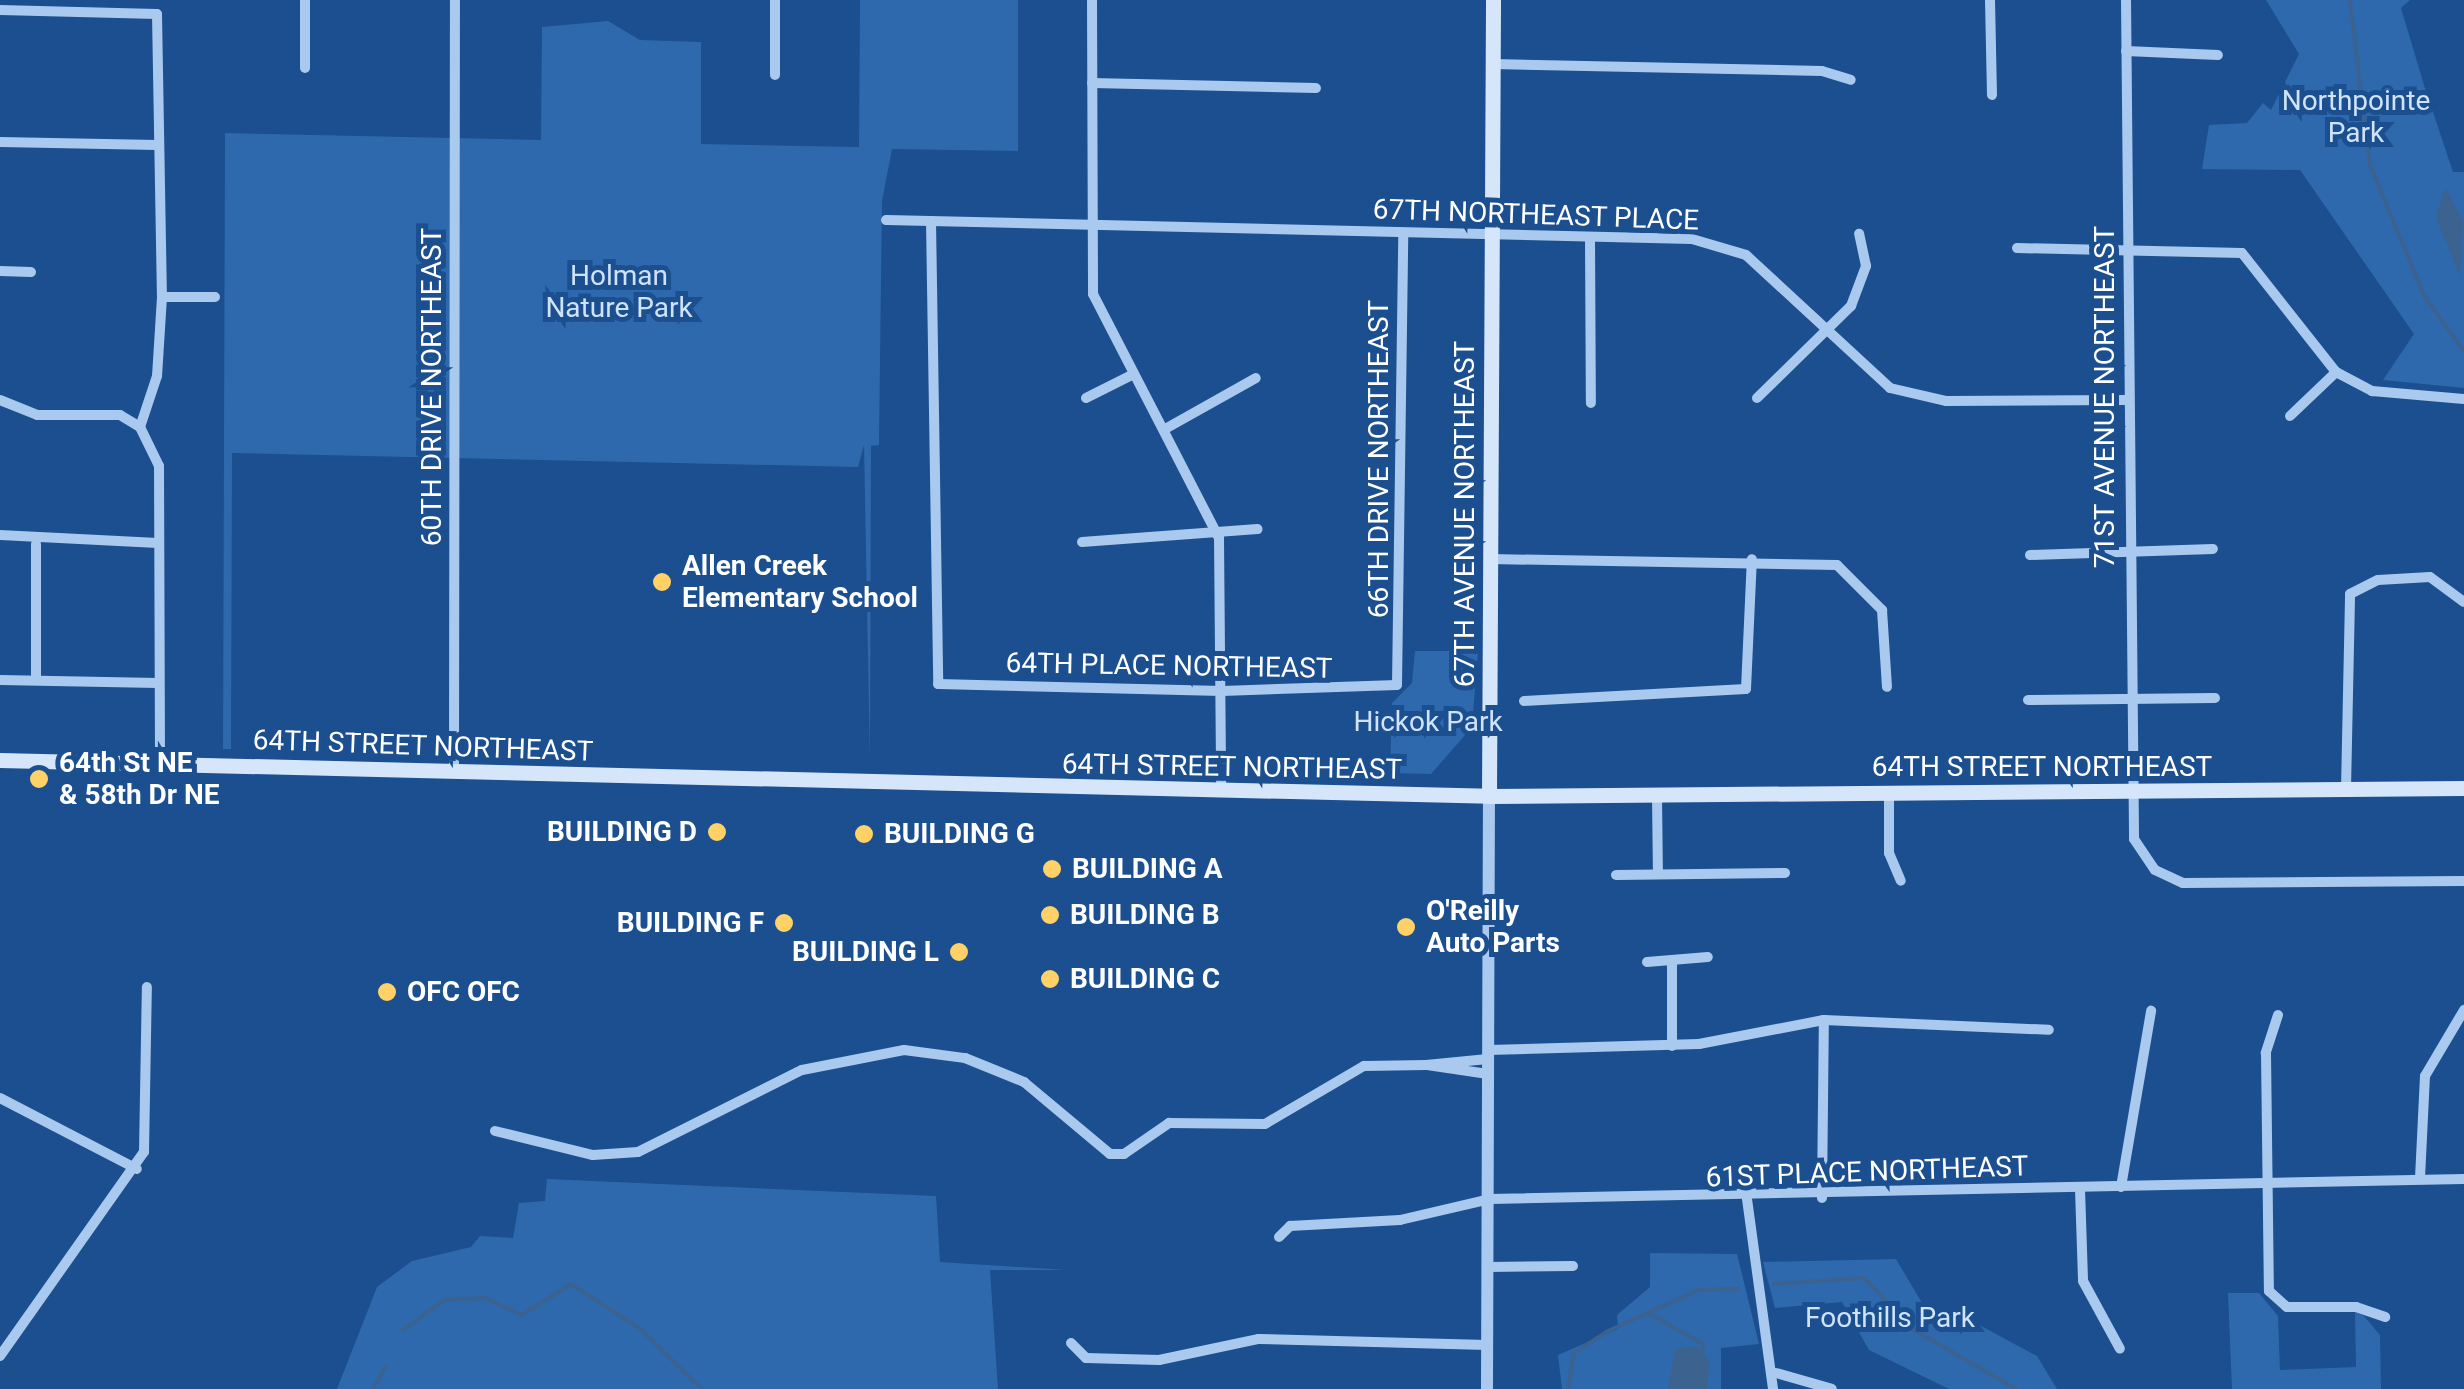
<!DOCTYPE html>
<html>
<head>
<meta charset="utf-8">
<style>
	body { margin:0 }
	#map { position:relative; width:2464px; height:1389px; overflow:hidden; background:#1b4f8f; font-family:Roboto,sans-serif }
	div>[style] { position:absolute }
	.green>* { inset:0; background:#2e69ad }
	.water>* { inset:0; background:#3c6290 }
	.stream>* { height:4px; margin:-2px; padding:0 2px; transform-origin:2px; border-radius:2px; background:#3c6290 }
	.minor>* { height:10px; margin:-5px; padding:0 5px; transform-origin:5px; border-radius:5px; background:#a9c9ee }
	.tertiary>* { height:12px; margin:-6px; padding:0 6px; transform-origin:6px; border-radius:6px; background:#a9c9ee }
	.secondary>* { height:15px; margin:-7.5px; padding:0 7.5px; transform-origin:7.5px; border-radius:7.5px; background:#d6e6fa }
	.dots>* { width:28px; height:28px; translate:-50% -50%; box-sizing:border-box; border:5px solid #1b4f8f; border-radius:50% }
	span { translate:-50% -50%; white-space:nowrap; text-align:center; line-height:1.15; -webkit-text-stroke:10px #1b4f8f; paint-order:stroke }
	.park-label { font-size:28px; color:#cfe3fa }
	.street-label { font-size:28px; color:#fff }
	.poi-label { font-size:28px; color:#fff; font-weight:700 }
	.left { translate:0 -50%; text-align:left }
	.right { translate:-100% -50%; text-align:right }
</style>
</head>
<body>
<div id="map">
	<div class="green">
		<i style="clip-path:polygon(860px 0,1018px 0,1018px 151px,892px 149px,882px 201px,879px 445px,871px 446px,870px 761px,864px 445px,858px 467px,232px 453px,231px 749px,223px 749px,225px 133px,541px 140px,542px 27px,608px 21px,640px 40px,701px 42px,701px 144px,859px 147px)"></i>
		<i style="clip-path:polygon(2266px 0,2410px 0,2401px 8px,2424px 85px,2453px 172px,2464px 172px,2464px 388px,2383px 380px,2414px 334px,2300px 170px,2202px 169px,2209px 125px,2247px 123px,2263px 103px,2271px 110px,2299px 54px)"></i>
		<i style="clip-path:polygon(1415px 651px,1478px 651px,1472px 727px,1431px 774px,1390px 773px,1392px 703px,1412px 683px)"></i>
		<i style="clip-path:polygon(547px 1179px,936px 1196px,940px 1262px,1066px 1270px,990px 1270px,998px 1389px,337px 1389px,377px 1287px,412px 1261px,471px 1247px,480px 1236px,513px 1238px,519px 1203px,545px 1201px)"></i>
		<i style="clip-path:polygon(1650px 1253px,1737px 1254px,1759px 1344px,1721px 1348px,1721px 1389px,1562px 1389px,1558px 1355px,1618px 1329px,1617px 1315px,1650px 1287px)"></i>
		<i style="clip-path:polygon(1896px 1259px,1928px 1313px,1957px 1313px,2037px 1356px,2057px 1389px,1949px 1389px,1869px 1350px,1842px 1302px,1775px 1308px,1763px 1262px)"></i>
		<i style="clip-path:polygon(2228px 1293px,2259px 1293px,2278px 1316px,2280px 1370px,2356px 1367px,2355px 1312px,2363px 1315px,2380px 1335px,2381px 1389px,2232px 1389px)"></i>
	</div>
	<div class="water">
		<i style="clip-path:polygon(2446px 188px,2463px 222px,2460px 276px,2436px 217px)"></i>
		<i style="clip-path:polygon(1697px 1346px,1709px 1361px,1707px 1389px,1668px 1389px,1675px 1349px)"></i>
	</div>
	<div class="stream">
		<i style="left:2350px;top:0;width:166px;rotate:83.1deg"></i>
		<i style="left:2370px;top:165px;width:143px;rotate:67.4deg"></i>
		<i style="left:2425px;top:297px;width:67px;rotate:54.2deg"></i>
		<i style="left:1774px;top:1284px;width:90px;rotate:-3.8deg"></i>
		<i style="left:1864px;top:1278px;width:72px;rotate:46.1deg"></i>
		<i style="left:1914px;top:1330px;width:118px;rotate:30deg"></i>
		<i style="left:1648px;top:1313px;width:63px;rotate:29.4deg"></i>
		<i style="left:1703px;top:1344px;width:12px;rotate:95deg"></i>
		<i style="left:403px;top:1330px;width:51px;rotate:-36.2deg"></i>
		<i style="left:444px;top:1300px;width:41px;rotate:-2.8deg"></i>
		<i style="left:485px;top:1298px;width:41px;rotate:24.7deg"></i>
		<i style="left:522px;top:1315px;width:58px;rotate:-32.3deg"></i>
		<i style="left:571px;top:1284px;width:81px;rotate:32.9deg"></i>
		<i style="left:639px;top:1328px;width:88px;rotate:44.1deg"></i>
		<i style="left:373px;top:1389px;width:25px;rotate:-61deg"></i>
		<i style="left:1568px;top:1389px;width:36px;rotate:-81deg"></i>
		<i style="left:1574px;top:1353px;width:38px;rotate:-33deg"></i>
		<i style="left:1606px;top:1332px;width:101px;rotate:-24.5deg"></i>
		<i style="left:1698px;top:1290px;width:40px;rotate:-1.4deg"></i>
	</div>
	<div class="minor">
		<i style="left:305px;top:0;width:68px;rotate:90deg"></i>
		<i style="left:1092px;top:0;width:294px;rotate:89.8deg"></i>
		<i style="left:1093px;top:294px;width:275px;rotate:62.7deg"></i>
		<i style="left:1219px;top:538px;width:254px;rotate:89.5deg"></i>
		<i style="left:1990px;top:0;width:95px;rotate:88.8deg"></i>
		<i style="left:2126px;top:0;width:839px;rotate:89.45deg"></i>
		<i style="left:2134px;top:839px;width:37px;rotate:56deg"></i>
		<i style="left:2155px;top:870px;width:31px;rotate:25deg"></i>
		<i style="left:2183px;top:883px;width:281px;rotate:-0.4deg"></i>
		<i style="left:0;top:10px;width:157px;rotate:1.5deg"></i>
		<i style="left:157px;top:14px;width:283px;rotate:89deg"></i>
		<i style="left:162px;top:297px;width:79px;rotate:93.6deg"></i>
		<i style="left:157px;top:376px;width:54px;rotate:108.4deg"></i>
		<i style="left:140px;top:427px;width:43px;rotate:64deg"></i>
		<i style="left:159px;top:466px;width:296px;rotate:89.8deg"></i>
		<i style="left:2126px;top:51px;width:92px;rotate:2.5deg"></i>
		<i style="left:1493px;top:64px;width:329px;rotate:1.2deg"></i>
		<i style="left:1822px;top:71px;width:30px;rotate:17deg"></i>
		<i style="left:775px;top:75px;width:75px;rotate:-90deg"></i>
		<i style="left:1092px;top:83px;width:224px;rotate:1.3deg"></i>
		<i style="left:0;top:142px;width:157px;rotate:1.1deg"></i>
		<i style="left:886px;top:220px;width:806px;rotate:1.35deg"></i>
		<i style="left:1692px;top:239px;width:56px;rotate:16.5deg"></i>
		<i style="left:1746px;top:255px;width:196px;rotate:42.7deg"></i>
		<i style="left:1890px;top:388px;width:57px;rotate:13.1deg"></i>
		<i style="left:1946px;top:401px;width:181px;rotate:-0.3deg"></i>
		<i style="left:931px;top:221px;width:463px;rotate:89.1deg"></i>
		<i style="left:938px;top:684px;width:284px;rotate:1.4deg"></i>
		<i style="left:1222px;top:691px;width:175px;rotate:-2deg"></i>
		<i style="left:1397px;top:685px;width:452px;rotate:-89.2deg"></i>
		<i style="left:1590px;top:237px;width:166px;rotate:89.7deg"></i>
		<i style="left:2017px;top:248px;width:225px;rotate:1.3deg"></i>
		<i style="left:2242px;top:253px;width:152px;rotate:51.7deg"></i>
		<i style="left:2336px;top:372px;width:41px;rotate:27.8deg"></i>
		<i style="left:2372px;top:391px;width:92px;rotate:5deg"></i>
		<i style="left:0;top:271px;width:31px;rotate:2deg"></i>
		<i style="left:162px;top:297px;width:53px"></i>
		<i style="left:1086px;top:398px;width:49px;rotate:-26.6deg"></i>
		<i style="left:1757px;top:398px;width:132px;rotate:-44.4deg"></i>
		<i style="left:1851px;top:306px;width:43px;rotate:-69.4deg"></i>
		<i style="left:1866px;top:266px;width:33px;rotate:-102deg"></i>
		<i style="left:0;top:400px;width:40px;rotate:22deg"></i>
		<i style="left:37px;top:415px;width:83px"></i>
		<i style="left:120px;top:415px;width:23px;rotate:31deg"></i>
		<i style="left:2290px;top:416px;width:64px;rotate:-43.7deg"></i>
		<i style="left:1165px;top:429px;width:104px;rotate:-29.3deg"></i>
		<i style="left:0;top:535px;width:158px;rotate:2.9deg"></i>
		<i style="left:1082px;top:542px;width:176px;rotate:-4.2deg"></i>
		<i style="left:2030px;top:555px;width:183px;rotate:-1.9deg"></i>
		<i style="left:1490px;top:559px;width:347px;rotate:1deg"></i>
		<i style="left:1837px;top:565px;width:64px;rotate:45deg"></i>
		<i style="left:1882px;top:610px;width:77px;rotate:86.3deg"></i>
		<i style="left:0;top:680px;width:158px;rotate:1.1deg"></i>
		<i style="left:36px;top:680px;width:136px;rotate:-90deg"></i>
		<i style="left:2028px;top:700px;width:187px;rotate:-0.6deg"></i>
		<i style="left:1524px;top:701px;width:222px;rotate:-3.1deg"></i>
		<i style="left:1746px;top:689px;width:130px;rotate:-87.4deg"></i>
		<i style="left:454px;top:773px;width:773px;rotate:-89.93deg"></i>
		<i style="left:2346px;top:789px;width:195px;rotate:-88.8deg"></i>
		<i style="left:2350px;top:594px;width:31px;rotate:-27deg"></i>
		<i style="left:2378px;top:580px;width:52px;rotate:-3.3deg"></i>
		<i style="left:2430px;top:577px;width:42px;rotate:36.3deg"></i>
		<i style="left:1889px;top:793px;width:60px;rotate:90deg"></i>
		<i style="left:1889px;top:853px;width:30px;rotate:67deg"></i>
		<i style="left:1657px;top:797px;width:77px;rotate:89.3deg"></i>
		<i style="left:1616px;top:875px;width:169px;rotate:-0.7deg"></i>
		<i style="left:1647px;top:962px;width:61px;rotate:-4.7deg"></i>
		<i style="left:1672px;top:965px;width:81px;rotate:90deg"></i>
		<i style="left:2278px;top:1015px;width:40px;rotate:108deg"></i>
		<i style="left:2266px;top:1053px;width:238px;rotate:89.3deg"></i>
		<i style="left:2269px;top:1291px;width:24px;rotate:42deg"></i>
		<i style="left:2287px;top:1307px;width:69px"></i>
		<i style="left:2356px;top:1307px;width:31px;rotate:19deg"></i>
		<i style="left:1488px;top:1050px;width:211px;rotate:-1.6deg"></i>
		<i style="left:1699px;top:1044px;width:127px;rotate:-10.9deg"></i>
		<i style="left:1824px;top:1020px;width:225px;rotate:2.5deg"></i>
		<i style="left:1488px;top:1074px;width:63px;rotate:-171.7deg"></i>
		<i style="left:1426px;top:1065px;width:62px;rotate:-5.5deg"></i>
		<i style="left:0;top:1098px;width:154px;rotate:27.4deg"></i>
		<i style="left:495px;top:1131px;width:101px;rotate:13.8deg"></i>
		<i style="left:593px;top:1155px;width:45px;rotate:-3.8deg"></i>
		<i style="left:638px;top:1152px;width:183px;rotate:-26.6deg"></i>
		<i style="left:802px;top:1070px;width:104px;rotate:-11.1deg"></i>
		<i style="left:904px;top:1050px;width:62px;rotate:7.5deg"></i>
		<i style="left:965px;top:1058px;width:64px;rotate:22.1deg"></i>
		<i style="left:1024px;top:1082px;width:112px;rotate:39.9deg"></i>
		<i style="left:1110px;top:1154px;width:14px"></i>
		<i style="left:1124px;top:1154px;width:55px;rotate:-34.6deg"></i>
		<i style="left:1169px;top:1123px;width:96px;rotate:0.6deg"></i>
		<i style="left:1265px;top:1124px;width:115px;rotate:-30.4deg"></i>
		<i style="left:1364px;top:1066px;width:62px;rotate:-0.9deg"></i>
		<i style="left:2420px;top:1178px;width:102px;rotate:-87.2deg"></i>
		<i style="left:2425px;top:1076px;width:77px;rotate:-59.4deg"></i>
		<i style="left:2121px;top:1187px;width:179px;rotate:-80.3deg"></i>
		<i style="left:2080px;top:1189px;width:92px;rotate:88.1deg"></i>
		<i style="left:2083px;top:1281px;width:77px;rotate:61.4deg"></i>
		<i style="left:1822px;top:1198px;width:178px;rotate:-89.4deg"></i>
		<i style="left:1747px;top:1199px;width:192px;rotate:82.2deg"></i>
		<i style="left:1279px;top:1237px;width:16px;rotate:-45deg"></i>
		<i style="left:1290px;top:1226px;width:110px;rotate:-3.1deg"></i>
		<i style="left:1400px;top:1220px;width:92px;rotate:-13.1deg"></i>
		<i style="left:1490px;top:1199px;width:974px;rotate:-1.18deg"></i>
		<i style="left:1488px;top:1267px;width:85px;rotate:-0.7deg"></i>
		<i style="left:1071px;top:1343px;width:21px;rotate:45deg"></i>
		<i style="left:1086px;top:1358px;width:73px;rotate:1.6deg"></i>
		<i style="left:1159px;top:1360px;width:102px;rotate:-11.9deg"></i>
		<i style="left:1259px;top:1339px;width:228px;rotate:1.5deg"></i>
		<i style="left:0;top:1356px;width:250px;rotate:-54.8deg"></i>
		<i style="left:144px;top:1152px;width:165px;rotate:-89deg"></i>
		<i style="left:1776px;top:1373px;width:58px;rotate:15.9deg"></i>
	</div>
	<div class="tertiary">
		<i style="left:1487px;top:1389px;width:593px;rotate:-89.81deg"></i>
	</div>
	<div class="secondary">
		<i style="left:0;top:760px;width:1489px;rotate:1.38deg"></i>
		<i style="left:1489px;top:796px;width:975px;rotate:-0.47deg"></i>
		<i style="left:1489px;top:796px;width:796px;rotate:-89.71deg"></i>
	</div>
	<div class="dots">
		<i style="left:662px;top:582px;background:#ffd166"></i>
		<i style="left:39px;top:779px;background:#ffd166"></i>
		<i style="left:717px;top:832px;background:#ffd166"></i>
		<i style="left:864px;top:834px;background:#ffd166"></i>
		<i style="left:1052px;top:869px;background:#ffd166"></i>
		<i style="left:1050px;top:915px;background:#ffd166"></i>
		<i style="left:784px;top:923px;background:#ffd166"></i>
		<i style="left:1406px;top:927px;background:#ffd166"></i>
		<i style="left:959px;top:952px;background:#ffd166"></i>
		<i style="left:1050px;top:979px;background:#ffd166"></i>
		<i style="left:387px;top:992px;background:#ffd166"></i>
	</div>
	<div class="park-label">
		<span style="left:2356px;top:117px">Northpointe<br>Park</span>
		<span style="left:619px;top:292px">Holman<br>Nature Park</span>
		<span style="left:1428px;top:722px">Hickok Park</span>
		<span style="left:1890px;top:1318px">Foothills Park</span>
	</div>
	<div class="street-label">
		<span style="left:1536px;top:215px;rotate:2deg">67TH NORTHEAST PLACE</span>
		<span style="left:432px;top:387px;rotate:-90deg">60TH DRIVE NORTHEAST</span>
		<span style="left:2105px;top:397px;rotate:-90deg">71ST AVENUE NORTHEAST</span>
		<span style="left:1379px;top:459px;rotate:-90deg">66TH DRIVE NORTHEAST</span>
		<span style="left:1465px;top:514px;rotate:-90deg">67TH AVENUE NORTHEAST</span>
		<span style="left:1169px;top:666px;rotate:1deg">64TH PLACE NORTHEAST</span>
		<span style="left:423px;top:746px;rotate:2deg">64TH STREET NORTHEAST</span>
		<span style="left:1232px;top:767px;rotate:1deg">64TH STREET NORTHEAST</span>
		<span style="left:2042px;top:767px">64TH STREET NORTHEAST</span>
		<span style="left:1867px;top:1172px;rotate:-2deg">61ST PLACE NORTHEAST</span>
	</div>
	<div class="poi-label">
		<span class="left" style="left:682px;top:582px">Allen Creek<br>Elementary School</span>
		<span class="left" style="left:59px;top:779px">64th St NE<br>&amp; 58th Dr NE</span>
		<span class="right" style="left:697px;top:832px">BUILDING D</span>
		<span class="left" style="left:884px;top:834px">BUILDING G</span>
		<span class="left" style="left:1072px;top:869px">BUILDING A</span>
		<span class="left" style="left:1426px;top:927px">O'Reilly<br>Auto Parts</span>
		<span class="left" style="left:1070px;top:915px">BUILDING B</span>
		<span class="right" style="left:764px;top:923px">BUILDING F</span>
		<span class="right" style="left:939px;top:952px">BUILDING L</span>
		<span class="left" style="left:1070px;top:979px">BUILDING C</span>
		<span class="left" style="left:407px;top:992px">OFC OFC</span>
	</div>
</div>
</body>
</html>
